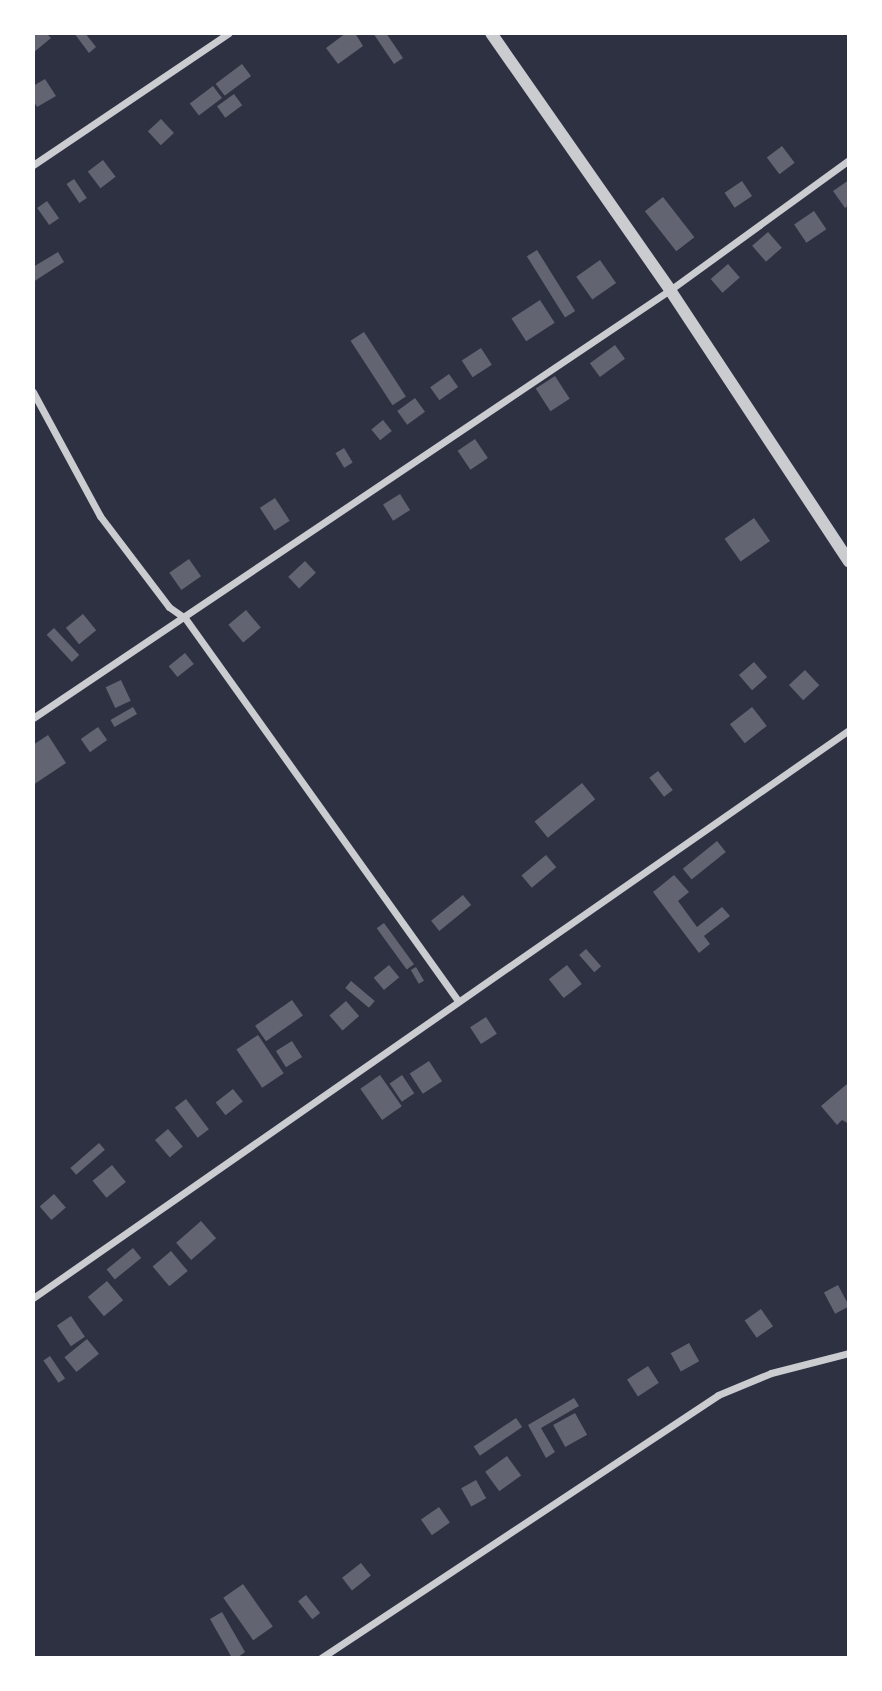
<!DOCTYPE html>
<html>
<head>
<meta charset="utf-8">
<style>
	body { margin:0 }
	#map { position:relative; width:882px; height:1691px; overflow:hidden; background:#2d3142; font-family:"Roboto Condensed",sans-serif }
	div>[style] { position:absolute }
	.building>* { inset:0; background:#626471; transform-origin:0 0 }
	.minor>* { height:7px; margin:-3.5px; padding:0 3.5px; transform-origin:3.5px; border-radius:3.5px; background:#caccd0 }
	.tertiary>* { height:12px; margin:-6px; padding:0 6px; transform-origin:6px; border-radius:6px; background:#caccd0 }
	span { translate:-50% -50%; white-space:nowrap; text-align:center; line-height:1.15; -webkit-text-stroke:7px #fff; paint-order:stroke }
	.frame { position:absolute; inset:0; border:35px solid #fff; pointer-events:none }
</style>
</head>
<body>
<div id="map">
	<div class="building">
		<i style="clip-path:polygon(33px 33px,46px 33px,51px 38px,33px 53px)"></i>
		<i style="clip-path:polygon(74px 33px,85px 33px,96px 47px,89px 53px)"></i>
		<i style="clip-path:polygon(346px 33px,355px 33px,363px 46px,338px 64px,326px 48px)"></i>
		<i style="clip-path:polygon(373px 33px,386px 33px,403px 58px,394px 64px)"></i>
		<i style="left:242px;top:64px;width:15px;height:33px;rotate:53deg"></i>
		<i style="clip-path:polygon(45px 79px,56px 96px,37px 107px,33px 100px,33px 86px)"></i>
		<i style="left:213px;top:86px;width:15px;height:29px;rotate:53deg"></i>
		<i style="left:234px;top:94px;width:14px;height:21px;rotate:54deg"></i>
		<i style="left:161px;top:119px;width:19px;height:18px;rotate:47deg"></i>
		<i style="left:782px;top:146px;width:21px;height:19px;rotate:53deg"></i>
		<i style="left:103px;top:160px;width:21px;height:19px;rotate:53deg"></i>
		<i style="left:74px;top:179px;width:23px;height:9px;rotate:56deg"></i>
		<i style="clip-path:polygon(849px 180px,849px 205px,845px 208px,833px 191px)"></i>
		<i style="left:742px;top:181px;width:18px;height:21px;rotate:56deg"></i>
		<i style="left:663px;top:197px;width:51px;height:23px;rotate:52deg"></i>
		<i style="left:47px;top:201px;width:21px;height:12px;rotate:55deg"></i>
		<i style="left:814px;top:211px;width:22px;height:24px;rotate:56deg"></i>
		<i style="left:768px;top:232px;width:21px;height:21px;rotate:49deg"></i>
		<i style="left:537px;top:250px;width:72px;height:12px;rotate:58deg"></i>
		<i style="clip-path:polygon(58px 252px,64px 262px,33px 282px,33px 267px)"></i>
		<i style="left:600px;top:260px;width:28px;height:29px;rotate:55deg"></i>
		<i style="left:728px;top:264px;width:18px;height:23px;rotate:49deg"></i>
		<i style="left:540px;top:300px;width:27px;height:34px;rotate:57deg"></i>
		<i style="left:364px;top:332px;width:77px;height:16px;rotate:57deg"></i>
		<i style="left:615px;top:345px;width:17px;height:31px;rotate:54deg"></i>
		<i style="left:481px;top:348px;width:20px;height:23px;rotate:57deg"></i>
		<i style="left:449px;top:374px;width:16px;height:23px;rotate:55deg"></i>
		<i style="left:555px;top:376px;width:27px;height:23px;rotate:57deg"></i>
		<i style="left:415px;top:398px;width:17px;height:22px;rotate:54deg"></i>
		<i style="left:383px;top:420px;width:14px;height:15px;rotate:51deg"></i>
		<i style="left:475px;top:439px;width:23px;height:21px;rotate:56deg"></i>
		<i style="left:344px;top:448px;width:17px;height:10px;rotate:59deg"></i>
		<i style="left:400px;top:494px;width:19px;height:20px;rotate:58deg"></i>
		<i style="left:275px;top:498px;width:27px;height:18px;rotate:57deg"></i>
		<i style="left:754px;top:518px;width:28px;height:36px;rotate:55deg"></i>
		<i style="left:189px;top:559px;width:21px;height:24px;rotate:55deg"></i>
		<i style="left:305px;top:561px;width:16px;height:23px;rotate:47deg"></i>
		<i style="left:246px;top:610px;width:23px;height:23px;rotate:50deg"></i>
		<i style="left:83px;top:614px;width:21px;height:22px;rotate:51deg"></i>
		<i style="left:54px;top:628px;width:37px;height:10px;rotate:47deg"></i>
		<i style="left:185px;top:653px;width:14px;height:21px;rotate:51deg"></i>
		<i style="left:754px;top:662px;width:20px;height:20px;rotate:49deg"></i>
		<i style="left:805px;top:670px;width:21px;height:22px;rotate:47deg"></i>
		<i style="left:121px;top:680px;width:23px;height:17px;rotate:65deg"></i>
		<i style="left:133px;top:707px;width:8px;height:26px;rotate:60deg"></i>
		<i style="left:752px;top:707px;width:24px;height:28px;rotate:52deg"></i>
		<i style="left:98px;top:727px;width:16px;height:21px;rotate:55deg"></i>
		<i style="clip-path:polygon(48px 735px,66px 763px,33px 785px,33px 745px)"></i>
		<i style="left:658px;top:771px;width:24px;height:11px;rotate:52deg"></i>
		<i style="left:582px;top:783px;width:21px;height:61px;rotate:51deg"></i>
		<i style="left:717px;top:841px;width:14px;height:44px;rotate:51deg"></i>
		<i style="left:546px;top:855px;width:16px;height:32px;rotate:50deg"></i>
		<i style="clip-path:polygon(674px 875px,689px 892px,678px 901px,697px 927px,722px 907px,730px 916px,704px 936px,710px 944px,699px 953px,653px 892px)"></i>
		<i style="left:463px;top:895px;width:13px;height:41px;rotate:51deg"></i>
		<i style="left:384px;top:923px;width:51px;height:9px;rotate:54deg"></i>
		<i style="left:586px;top:949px;width:23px;height:9px;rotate:49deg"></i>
		<i style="left:389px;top:965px;width:16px;height:20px;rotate:50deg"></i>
		<i style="left:567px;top:965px;width:24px;height:23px;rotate:52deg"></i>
		<i style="left:416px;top:967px;width:16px;height:6px;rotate:60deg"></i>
		<i style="left:351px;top:981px;width:31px;height:9px;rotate:40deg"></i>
		<i style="left:292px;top:1000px;width:19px;height:45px;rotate:55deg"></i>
		<i style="left:346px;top:1001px;width:20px;height:22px;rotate:49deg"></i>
		<i style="left:486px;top:1017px;width:20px;height:19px;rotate:57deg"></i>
		<i style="left:258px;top:1035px;width:46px;height:26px;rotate:56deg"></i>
		<i style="left:292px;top:1041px;width:19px;height:19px;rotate:58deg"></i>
		<i style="left:429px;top:1061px;width:24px;height:23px;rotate:57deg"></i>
		<i style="left:380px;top:1075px;width:38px;height:24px;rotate:55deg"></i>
		<i style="left:402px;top:1075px;width:22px;height:15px;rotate:56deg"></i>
		<i style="clip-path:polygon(847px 1084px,849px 1124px,842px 1120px,837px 1125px,821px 1106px)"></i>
		<i style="left:233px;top:1089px;width:16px;height:22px;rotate:52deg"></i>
		<i style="left:186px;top:1099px;width:38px;height:14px;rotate:53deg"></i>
		<i style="left:168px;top:1129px;width:23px;height:17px;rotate:50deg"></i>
		<i style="left:99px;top:1143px;width:9px;height:38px;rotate:49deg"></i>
		<i style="left:112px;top:1165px;width:22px;height:25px;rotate:51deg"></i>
		<i style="left:54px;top:1194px;width:18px;height:19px;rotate:49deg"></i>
		<i style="left:201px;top:1221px;width:23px;height:33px;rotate:49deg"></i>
		<i style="left:133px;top:1248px;width:13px;height:34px;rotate:51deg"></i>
		<i style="left:171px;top:1251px;width:26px;height:24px;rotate:50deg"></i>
		<i style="left:107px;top:1281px;width:25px;height:25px;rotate:50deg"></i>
		<i style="left:838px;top:1285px;width:24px;height:16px;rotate:62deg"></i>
		<i style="left:761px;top:1309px;width:21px;height:20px;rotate:55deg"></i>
		<i style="left:71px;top:1316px;width:25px;height:17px;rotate:56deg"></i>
		<i style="left:87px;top:1339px;width:19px;height:29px;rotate:51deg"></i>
		<i style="left:689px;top:1343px;width:21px;height:21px;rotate:61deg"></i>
		<i style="left:50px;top:1356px;width:27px;height:8px;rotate:56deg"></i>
		<i style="left:648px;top:1366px;width:20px;height:25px;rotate:57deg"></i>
		<i style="clip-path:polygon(574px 1398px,579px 1406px,541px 1428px,555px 1452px,546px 1458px,528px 1425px)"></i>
		<i style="left:575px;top:1413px;width:25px;height:25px;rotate:61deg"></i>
		<i style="left:516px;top:1418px;width:11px;height:51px;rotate:56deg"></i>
		<i style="left:507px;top:1456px;width:24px;height:27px;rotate:54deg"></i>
		<i style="left:476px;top:1480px;width:21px;height:17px;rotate:61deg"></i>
		<i style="left:439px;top:1507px;width:19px;height:22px;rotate:55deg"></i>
		<i style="left:361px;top:1563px;width:16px;height:24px;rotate:52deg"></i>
		<i style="left:243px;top:1584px;width:52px;height:24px;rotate:55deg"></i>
		<i style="left:306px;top:1595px;width:23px;height:10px;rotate:52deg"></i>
		<i style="clip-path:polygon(222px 1612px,245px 1652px,237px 1658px,232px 1658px,210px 1619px)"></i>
	</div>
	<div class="minor">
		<i style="left:33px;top:165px;width:236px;rotate:-34deg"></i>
		<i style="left:33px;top:392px;width:141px;rotate:61.6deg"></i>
		<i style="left:100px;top:516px;width:114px;rotate:52.8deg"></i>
		<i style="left:169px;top:607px;width:19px;rotate:35deg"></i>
		<i style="left:185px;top:618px;width:470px;rotate:54.5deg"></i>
		<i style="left:33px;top:718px;width:767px;rotate:-33.9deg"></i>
		<i style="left:670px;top:290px;width:221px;rotate:-36deg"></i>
		<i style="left:33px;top:1298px;width:994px;rotate:-34.84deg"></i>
		<i style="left:321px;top:1658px;width:476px;rotate:-33.5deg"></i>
		<i style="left:718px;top:1395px;width:57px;rotate:-22.5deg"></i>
		<i style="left:771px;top:1373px;width:81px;rotate:-14.4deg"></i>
	</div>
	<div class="tertiary">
		<i style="left:491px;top:33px;width:313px;rotate:55.1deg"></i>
		<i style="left:670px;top:290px;width:325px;rotate:56.6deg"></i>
	</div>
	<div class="frame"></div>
</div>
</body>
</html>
